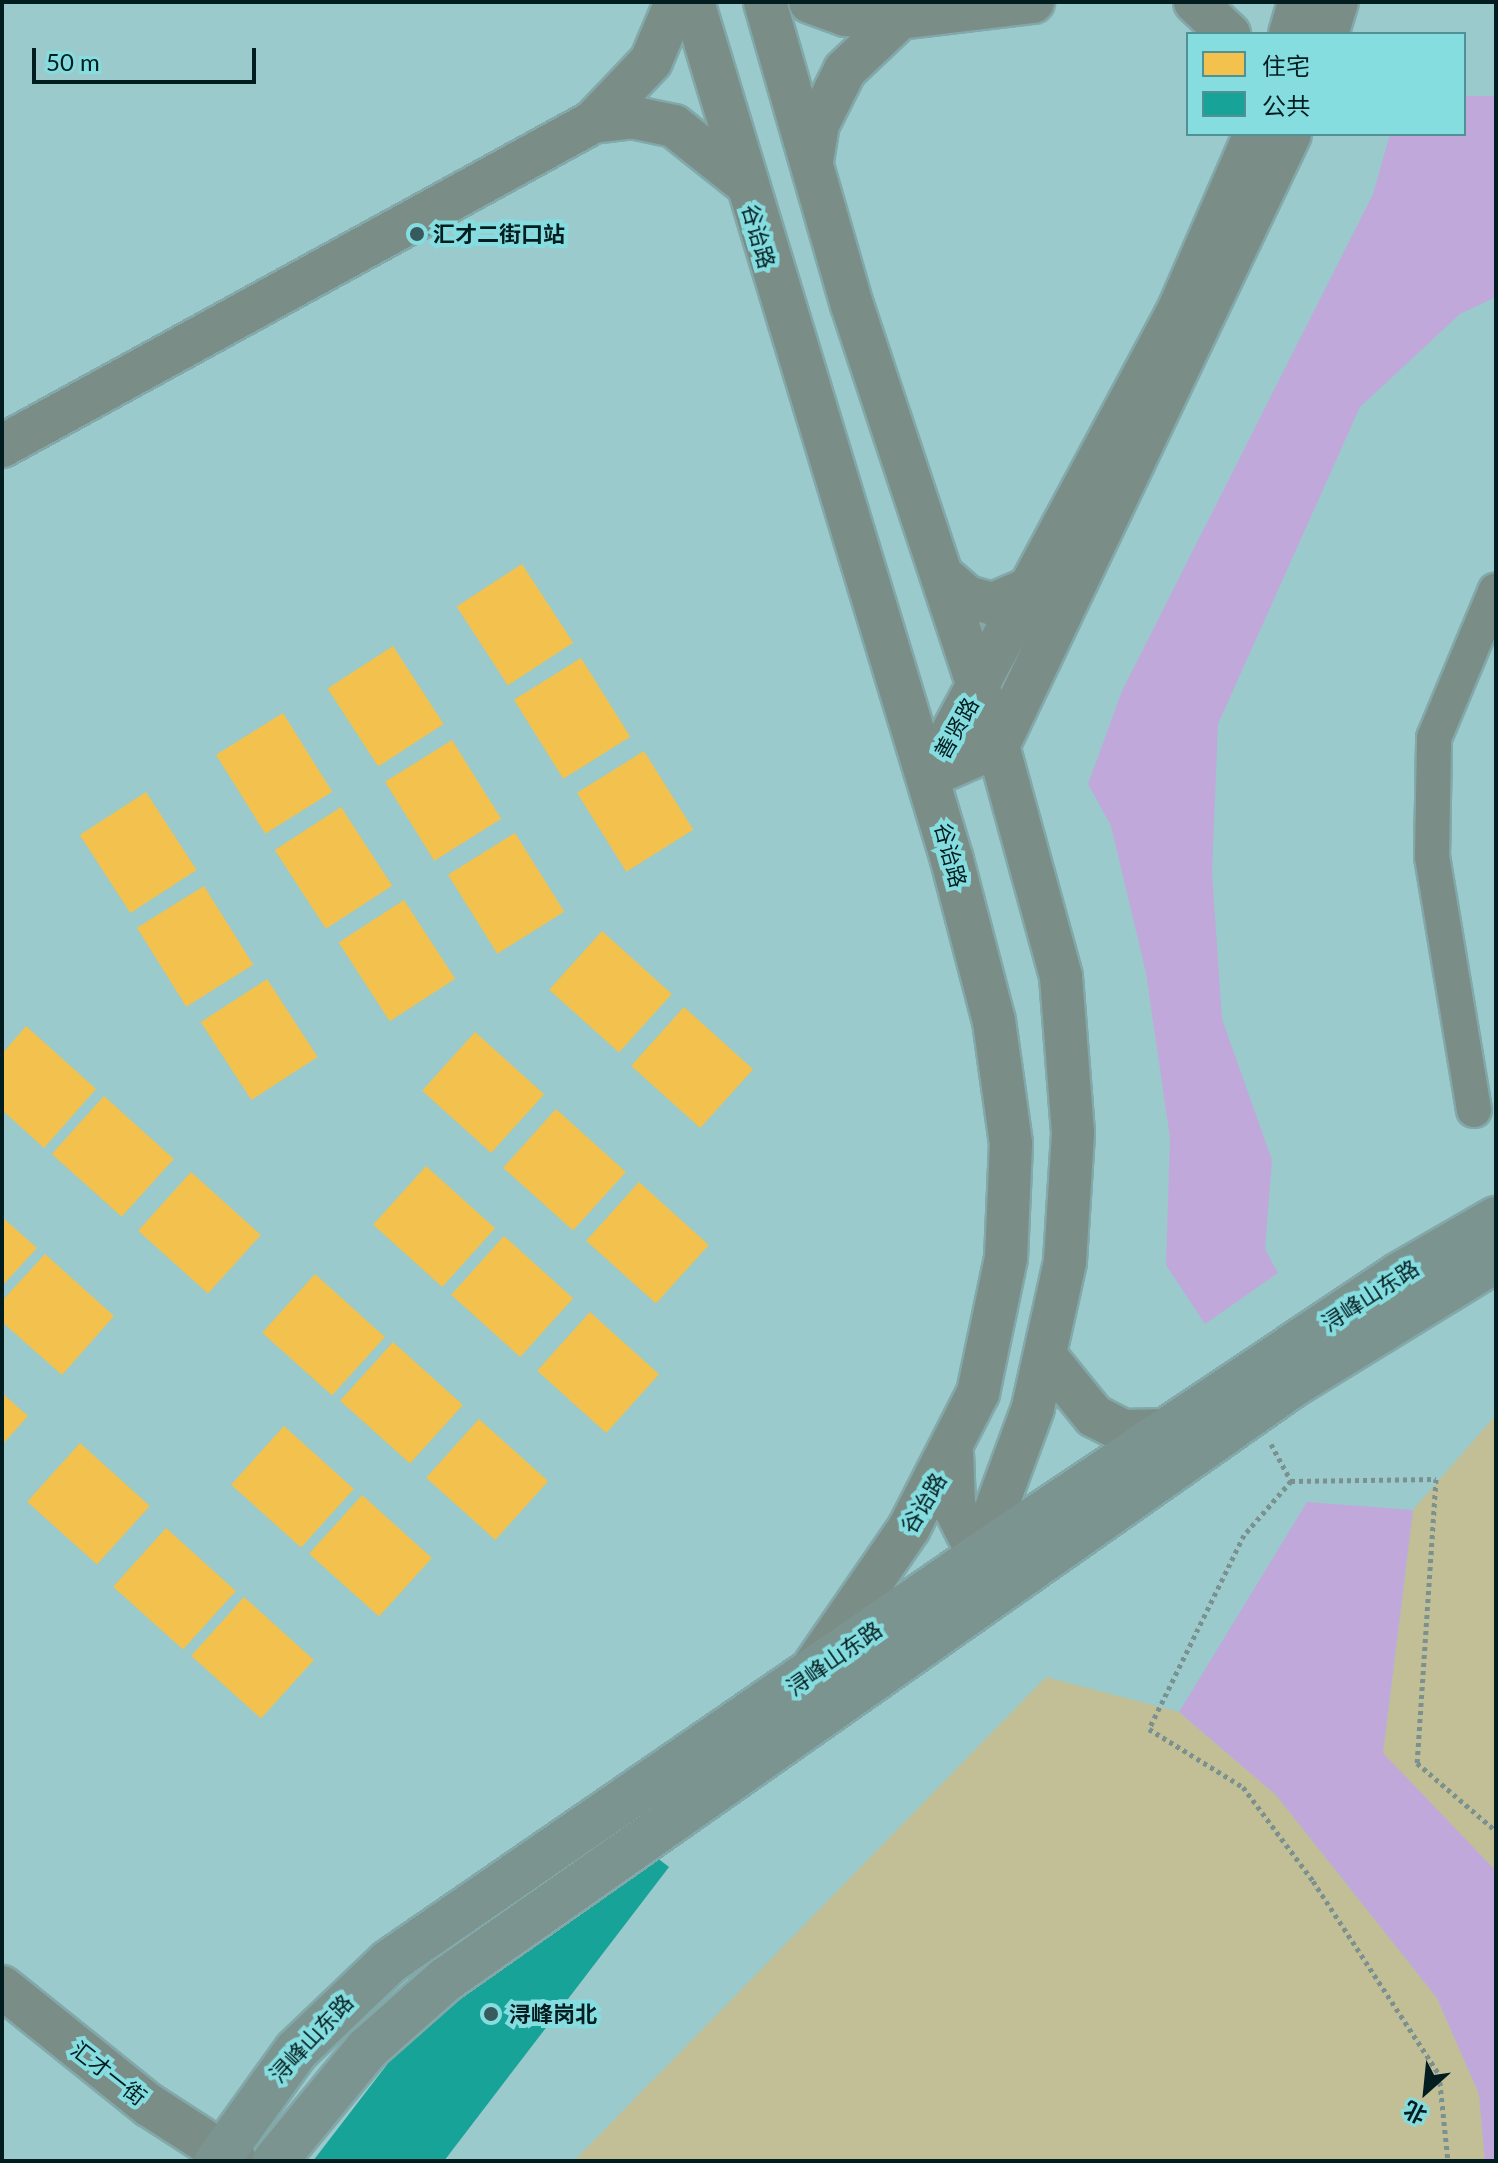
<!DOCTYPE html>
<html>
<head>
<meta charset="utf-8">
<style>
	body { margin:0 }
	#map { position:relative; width:1498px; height:2163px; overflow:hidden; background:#9acacc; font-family:Lato,"Noto Sans SC",sans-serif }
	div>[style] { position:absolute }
	.green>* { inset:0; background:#c2be95 }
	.water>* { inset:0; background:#c1a8db }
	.homes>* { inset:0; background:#f2c14e; transform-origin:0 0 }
	.public>* { inset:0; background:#17a398 }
	.path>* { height:5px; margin-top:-2.5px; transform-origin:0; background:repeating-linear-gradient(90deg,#7b918f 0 4px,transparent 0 8px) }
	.roads { filter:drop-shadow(2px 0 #83a8a9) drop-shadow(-2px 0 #83a8a9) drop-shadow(0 2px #83a8a9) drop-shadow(0 -2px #83a8a9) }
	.minor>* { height:34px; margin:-17px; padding:0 17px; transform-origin:17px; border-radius:17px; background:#7b8d87 }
	.tertiary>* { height:42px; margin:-21px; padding:0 21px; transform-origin:21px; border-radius:21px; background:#7b8d87 }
	.secondary>* { height:44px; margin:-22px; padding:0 22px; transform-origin:22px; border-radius:22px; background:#7b9490 }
	.dots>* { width:22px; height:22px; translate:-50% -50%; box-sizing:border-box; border:4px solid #86dde0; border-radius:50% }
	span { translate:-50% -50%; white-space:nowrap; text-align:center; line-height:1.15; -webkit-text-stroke:8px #86dde0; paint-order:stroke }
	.poi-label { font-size:22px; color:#021d1f; font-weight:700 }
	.left { translate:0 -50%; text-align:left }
	.street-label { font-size:22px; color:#021d1f }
	.frame { position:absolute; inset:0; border:4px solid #021d1f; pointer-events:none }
	.legend { position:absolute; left:1186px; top:32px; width:280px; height:104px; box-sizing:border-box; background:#86dde0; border:2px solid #519093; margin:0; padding:10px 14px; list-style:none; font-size:24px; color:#021d1f }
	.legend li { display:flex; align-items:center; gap:16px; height:40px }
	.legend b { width:40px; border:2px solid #519093 }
	.north { position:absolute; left:1386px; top:2051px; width:80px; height:80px; -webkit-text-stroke:6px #86dde0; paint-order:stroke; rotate:207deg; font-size:22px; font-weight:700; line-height:32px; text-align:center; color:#021d1f }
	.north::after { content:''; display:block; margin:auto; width:28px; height:36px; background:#021d1f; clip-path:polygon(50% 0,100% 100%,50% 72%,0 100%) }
	.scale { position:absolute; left:32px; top:48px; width:224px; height:36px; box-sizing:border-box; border:4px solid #021d1f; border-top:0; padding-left:10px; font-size:24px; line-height:28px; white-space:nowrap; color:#021d1f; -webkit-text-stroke:6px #86dde0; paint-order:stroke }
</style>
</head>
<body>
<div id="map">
	<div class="green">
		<i style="clip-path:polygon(1496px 1415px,1496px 1871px,1383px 1754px,1413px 1510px)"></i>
		<i style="clip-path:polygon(1046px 1677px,1179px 1712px,1276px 1795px,1437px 1998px,1479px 2094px,1485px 2161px,574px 2161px)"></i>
	</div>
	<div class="water">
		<i style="clip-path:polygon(1464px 96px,1496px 96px,1496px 297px,1460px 314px,1360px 407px,1218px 724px,1212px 872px,1222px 1019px,1272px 1160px,1265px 1249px,1278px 1273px,1205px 1324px,1166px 1265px,1170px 1138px,1146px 973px,1111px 826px,1088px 784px,1122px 691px,1373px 194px,1390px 134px,1464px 134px)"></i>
		<i style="clip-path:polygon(1307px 1502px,1413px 1510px,1383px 1753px,1496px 1871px,1496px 2161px,1485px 2161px,1479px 2094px,1437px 1998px,1276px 1795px,1179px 1712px)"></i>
	</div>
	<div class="homes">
		<i style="left:522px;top:564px;width:94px;height:78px;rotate:57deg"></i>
		<i style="left:393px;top:646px;width:93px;height:78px;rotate:57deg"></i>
		<i style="left:581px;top:658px;width:93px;height:79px;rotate:58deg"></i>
		<i style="left:283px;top:713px;width:93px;height:79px;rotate:58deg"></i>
		<i style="left:452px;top:740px;width:93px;height:79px;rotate:58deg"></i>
		<i style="left:644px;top:751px;width:93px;height:79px;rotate:58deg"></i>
		<i style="left:146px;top:792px;width:93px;height:79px;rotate:57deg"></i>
		<i style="left:341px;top:807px;width:94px;height:79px;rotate:57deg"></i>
		<i style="left:515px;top:833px;width:93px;height:79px;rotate:58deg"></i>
		<i style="left:204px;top:886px;width:93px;height:79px;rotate:58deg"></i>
		<i style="left:404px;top:900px;width:94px;height:78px;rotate:57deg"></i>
		<i style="left:602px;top:931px;width:94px;height:79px;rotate:42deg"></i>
		<i style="left:267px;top:979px;width:93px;height:79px;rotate:57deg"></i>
		<i style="left:684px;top:1007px;width:93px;height:79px;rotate:42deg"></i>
		<i style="clip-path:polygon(26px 1026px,96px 1089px,44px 1148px,2px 1110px,2px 1054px)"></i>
		<i style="left:475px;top:1032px;width:93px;height:79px;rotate:42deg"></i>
		<i style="left:104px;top:1096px;width:94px;height:78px;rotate:42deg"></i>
		<i style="left:556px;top:1109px;width:94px;height:79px;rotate:42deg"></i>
		<i style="left:426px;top:1166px;width:93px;height:79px;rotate:42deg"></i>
		<i style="left:191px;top:1172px;width:94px;height:79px;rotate:42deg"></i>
		<i style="left:639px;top:1182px;width:94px;height:79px;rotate:42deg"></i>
		<i style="clip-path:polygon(2px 1217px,37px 1248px,2px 1286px)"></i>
		<i style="left:504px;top:1236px;width:93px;height:79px;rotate:42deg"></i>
		<i style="clip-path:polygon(45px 1254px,114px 1316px,62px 1375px,2px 1322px,2px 1301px)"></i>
		<i style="left:315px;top:1274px;width:94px;height:79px;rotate:42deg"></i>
		<i style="left:590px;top:1312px;width:93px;height:79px;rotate:42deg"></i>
		<i style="left:393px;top:1342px;width:94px;height:79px;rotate:42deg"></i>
		<i style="clip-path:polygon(2px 1393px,28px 1416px,2px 1445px)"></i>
		<i style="left:479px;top:1419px;width:93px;height:79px;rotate:42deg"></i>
		<i style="left:284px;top:1426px;width:94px;height:79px;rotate:42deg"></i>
		<i style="left:80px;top:1443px;width:94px;height:79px;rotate:42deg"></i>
		<i style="left:362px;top:1495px;width:94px;height:79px;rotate:42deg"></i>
		<i style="left:166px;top:1528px;width:94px;height:79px;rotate:42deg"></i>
		<i style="left:244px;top:1597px;width:94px;height:79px;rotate:42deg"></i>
	</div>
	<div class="public">
		<i style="clip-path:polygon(587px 1804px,669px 1867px,444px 2161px,313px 2161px)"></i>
	</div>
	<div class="path">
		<i style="left:1271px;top:1444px;width:42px;rotate:61.6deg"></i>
		<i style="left:1291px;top:1481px;width:72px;rotate:131deg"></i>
		<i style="left:1244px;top:1535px;width:216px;rotate:116.1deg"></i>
		<i style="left:1149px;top:1729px;width:110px;rotate:31.7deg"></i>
		<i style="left:1243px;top:1787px;width:117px;rotate:53.3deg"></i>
		<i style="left:1313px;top:1881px;width:230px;rotate:56.9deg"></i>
		<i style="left:1439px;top:2074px;width:87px;rotate:84.1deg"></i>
		<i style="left:1291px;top:1481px;width:145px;rotate:-0.8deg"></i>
		<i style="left:1436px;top:1479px;width:285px;rotate:93.8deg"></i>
		<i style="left:1417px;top:1763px;width:104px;rotate:40.7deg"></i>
	</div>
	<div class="roads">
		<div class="minor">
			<i style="left:1474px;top:1110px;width:256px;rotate:-99.4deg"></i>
			<i style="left:1432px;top:857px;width:119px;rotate:-89deg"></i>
			<i style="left:1434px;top:738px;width:160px;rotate:-67.3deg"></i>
		</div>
		<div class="tertiary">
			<i style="left:693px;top:2px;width:896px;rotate:73.2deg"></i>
			<i style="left:952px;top:860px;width:166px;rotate:75.4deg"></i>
			<i style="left:994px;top:1021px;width:124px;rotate:82.1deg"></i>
			<i style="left:1011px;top:1144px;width:114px;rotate:92.5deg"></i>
			<i style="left:1006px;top:1258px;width:138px;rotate:101.7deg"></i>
			<i style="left:978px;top:1393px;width:152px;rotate:117.1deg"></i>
			<i style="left:909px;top:1528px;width:168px;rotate:124.5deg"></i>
			<i style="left:765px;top:2px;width:315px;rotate:74deg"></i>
			<i style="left:852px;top:305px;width:465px;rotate:71.7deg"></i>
			<i style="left:998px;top:746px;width:239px;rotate:74.7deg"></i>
			<i style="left:1061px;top:977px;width:157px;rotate:85.6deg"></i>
			<i style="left:1073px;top:1134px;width:128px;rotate:93.6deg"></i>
			<i style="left:1065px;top:1262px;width:149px;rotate:102.4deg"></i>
			<i style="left:1033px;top:1408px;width:174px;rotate:110.2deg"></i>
			<i style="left:810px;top:2px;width:38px;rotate:20deg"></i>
			<i style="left:846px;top:15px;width:54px;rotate:3.2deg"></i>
			<i style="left:900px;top:18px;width:134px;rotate:-6.9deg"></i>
			<i style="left:1195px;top:2px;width:47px;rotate:43.3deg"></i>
			<i style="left:1290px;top:34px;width:33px;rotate:-74deg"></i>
			<i style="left:1327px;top:34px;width:34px;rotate:-73deg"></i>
			<i style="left:593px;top:122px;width:38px;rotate:-7deg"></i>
			<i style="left:631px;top:117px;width:44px;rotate:11.8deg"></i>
			<i style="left:674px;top:126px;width:88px;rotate:38.6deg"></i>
			<i style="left:812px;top:161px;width:37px;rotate:-81deg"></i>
			<i style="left:818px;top:124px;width:60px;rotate:-63.4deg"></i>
			<i style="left:845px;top:70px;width:76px;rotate:-43.4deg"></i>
			<i style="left:2px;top:446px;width:674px;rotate:-28.73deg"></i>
			<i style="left:593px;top:122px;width:84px;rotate:-46.4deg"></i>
			<i style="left:651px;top:61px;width:64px;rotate:-67deg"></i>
			<i style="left:943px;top:576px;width:32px;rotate:41deg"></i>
			<i style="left:967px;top:597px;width:27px;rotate:15deg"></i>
			<i style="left:993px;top:604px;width:46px;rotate:-23.2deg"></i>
			<i style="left:929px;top:776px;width:75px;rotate:-23.5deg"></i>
			<i style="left:998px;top:746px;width:678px;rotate:-64.49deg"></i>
			<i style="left:929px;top:776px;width:527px;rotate:-61.83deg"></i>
			<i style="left:1178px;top:311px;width:193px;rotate:-66.5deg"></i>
			<i style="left:1047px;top:1358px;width:75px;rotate:51deg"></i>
			<i style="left:1094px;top:1416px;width:33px;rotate:27deg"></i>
			<i style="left:1123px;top:1431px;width:46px;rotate:-1.2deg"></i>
			<i style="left:952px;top:1453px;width:53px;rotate:87.8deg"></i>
			<i style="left:954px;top:1506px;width:56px;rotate:63.4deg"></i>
			<i style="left:979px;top:1556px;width:18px;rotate:38deg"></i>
			<i style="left:2px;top:1987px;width:189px;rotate:38.8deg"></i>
			<i style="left:149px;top:2105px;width:103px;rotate:32.8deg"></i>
		</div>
		<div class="secondary">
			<i style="left:217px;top:2161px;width:135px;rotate:-54.3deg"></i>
			<i style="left:296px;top:2051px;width:129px;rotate:-43.7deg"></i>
			<i style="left:389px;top:1962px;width:716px;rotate:-34.53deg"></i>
			<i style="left:979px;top:1556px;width:505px;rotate:-33.78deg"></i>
			<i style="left:1399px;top:1275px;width:112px;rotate:-30deg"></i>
			<i style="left:275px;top:2161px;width:145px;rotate:-50.6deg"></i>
			<i style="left:367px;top:2049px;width:104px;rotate:-41.5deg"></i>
			<i style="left:445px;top:1980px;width:1034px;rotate:-35.07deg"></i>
			<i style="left:1291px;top:1386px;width:241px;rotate:-31.6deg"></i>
		</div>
	</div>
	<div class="dots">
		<i style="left:417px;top:234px;background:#375a5c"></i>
		<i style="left:491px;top:2014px;background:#375a5c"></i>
	</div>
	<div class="poi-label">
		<span class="left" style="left:433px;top:234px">汇才二街口站</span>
		<span class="left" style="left:509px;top:2014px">浔峰岗北</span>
	</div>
	<div class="street-label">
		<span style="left:759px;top:236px;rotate:74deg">谷诒路</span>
		<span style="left:956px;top:728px;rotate:-61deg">善贤路</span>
		<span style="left:951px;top:855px;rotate:75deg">谷诒路</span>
		<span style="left:1370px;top:1295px;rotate:-33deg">浔峰山东路</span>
		<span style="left:923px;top:1503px;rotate:-59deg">谷诒路</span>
		<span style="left:834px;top:1658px;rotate:-35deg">浔峰山东路</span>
		<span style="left:311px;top:2038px;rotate:-47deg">浔峰山东路</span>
		<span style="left:109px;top:2073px;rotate:38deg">汇才一街</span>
	</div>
	<div class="frame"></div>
	<ul class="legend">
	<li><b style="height:22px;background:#f2c14e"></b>住宅</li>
	<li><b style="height:22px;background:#17a398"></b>公共</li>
	</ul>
	<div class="north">北</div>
	<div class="scale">50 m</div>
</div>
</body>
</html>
